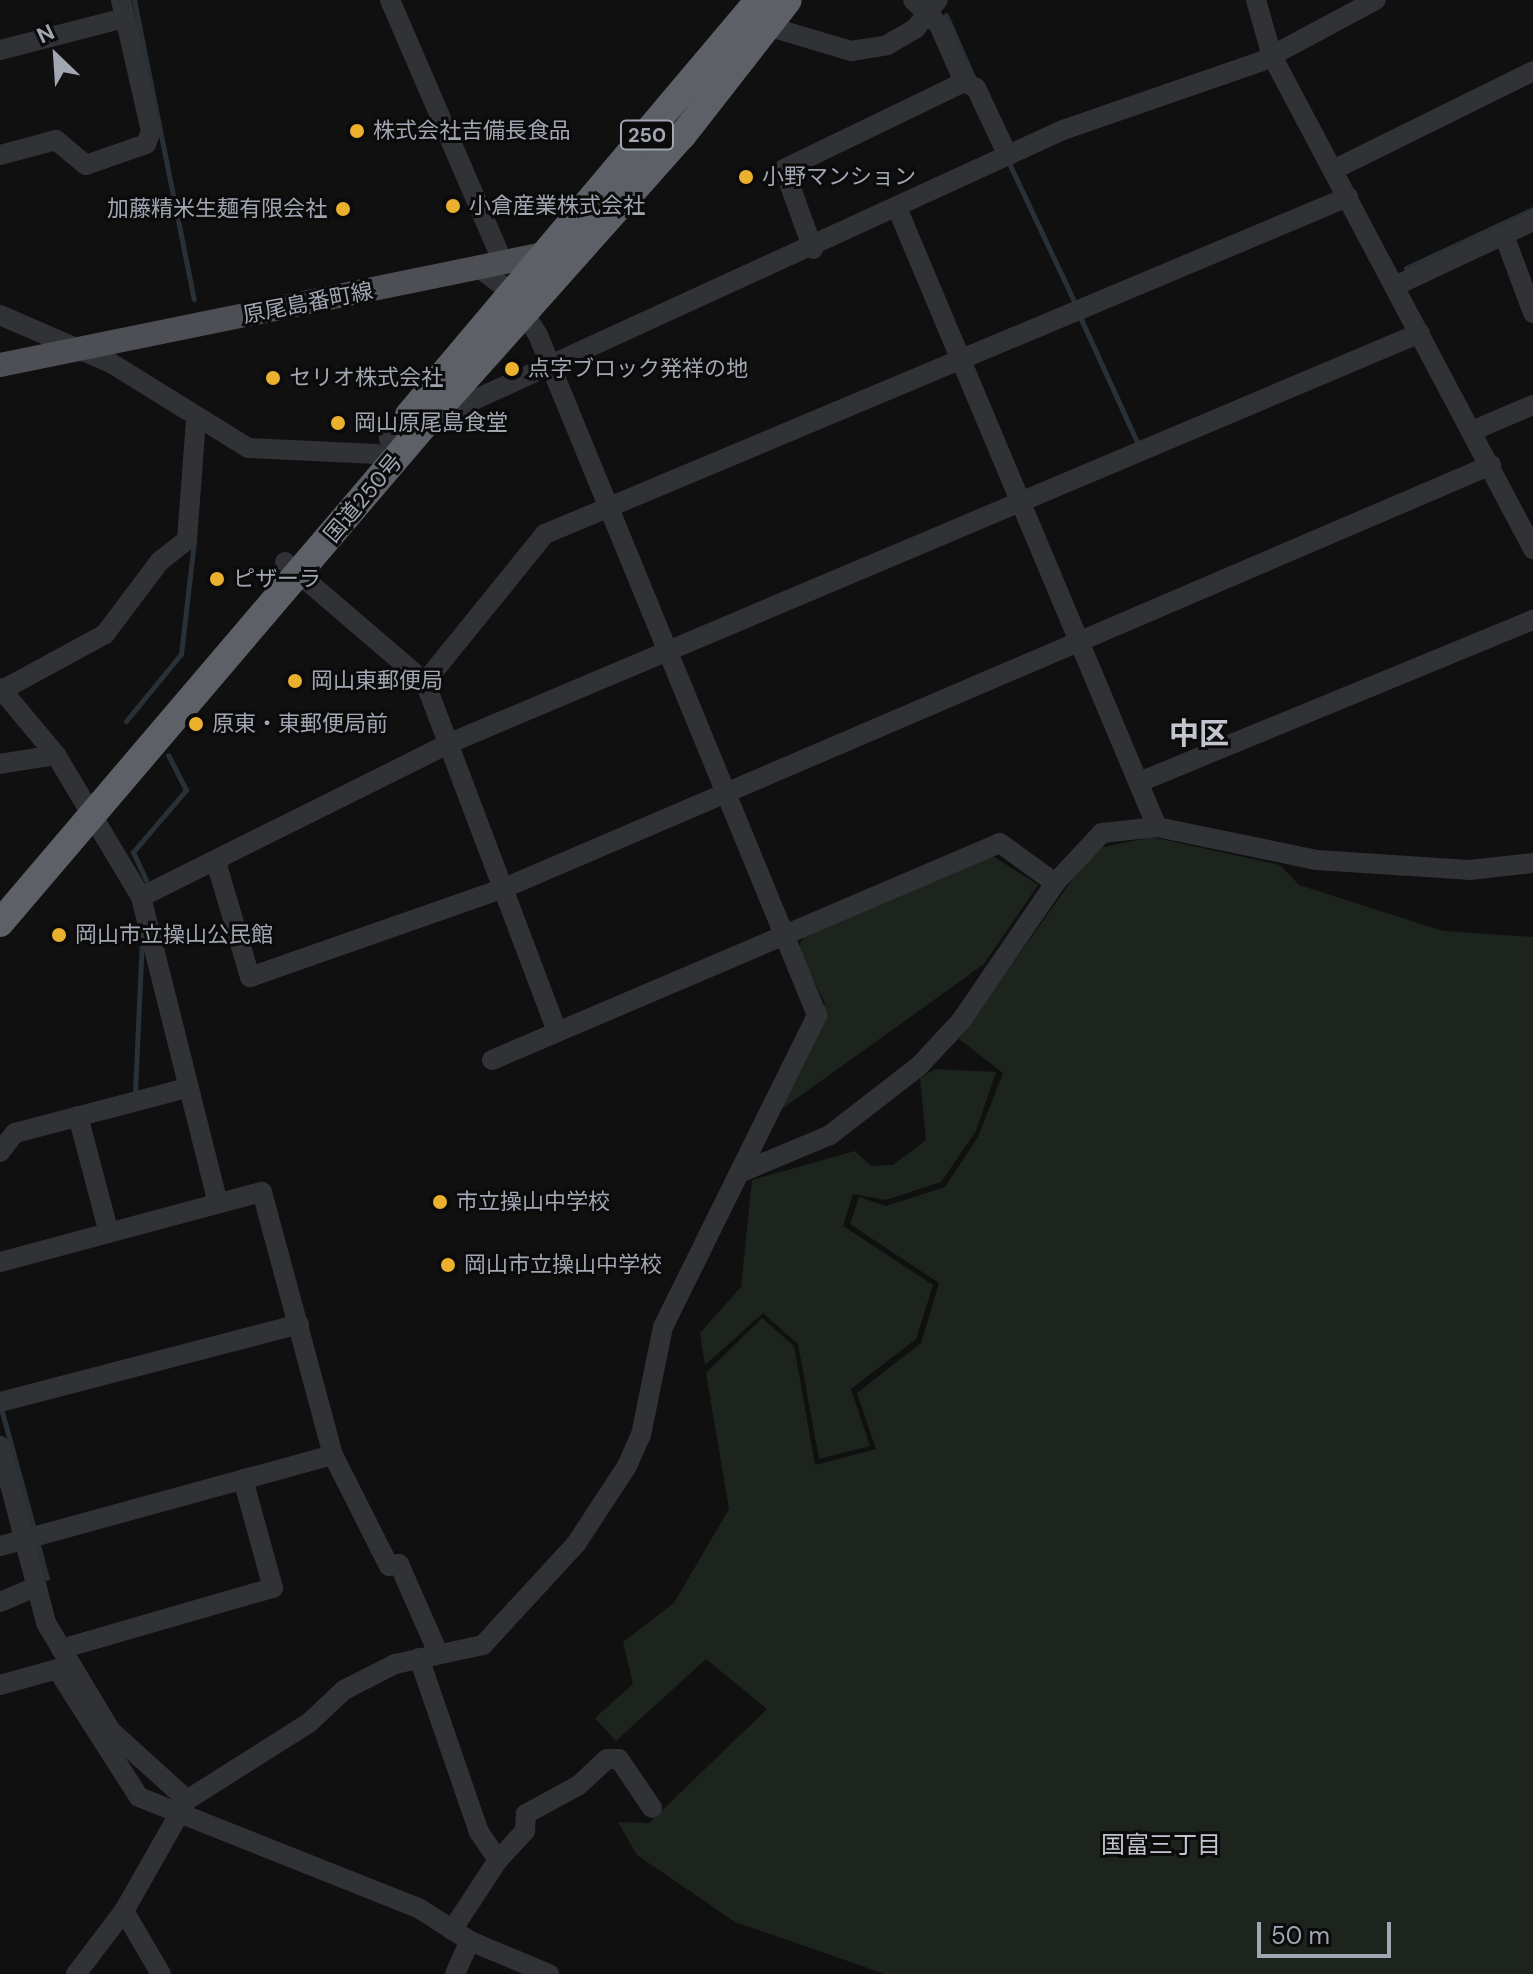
<!DOCTYPE html>
<html>
<head>
<meta charset="utf-8">
<style>
	body { margin:0 }
	#map { position:relative; width:1533px; height:1974px; overflow:hidden; background:#101011; font-family:"DM Sans","Noto Sans JP",sans-serif }
	div>[style] { position:absolute }
	.green>* { inset:0; background:#1d241d }
	.stream>* { height:5px; margin:-2.5px; padding:0 2.5px; transform-origin:2.5px; border-radius:2.5px; background:#293036 }
	.minor>* { height:20px; margin:-10px; padding:0 10px; transform-origin:10px; border-radius:10px; background:#313236 }
	.major>* { height:24px; margin:-12px; padding:0 12px; transform-origin:12px; border-radius:12px; background:#4d4f55 }
	.highway>* { height:28px; margin:-14px; padding:0 14px; transform-origin:14px; border-radius:14px; background:#5d6067 }
	.dots>* { width:22px; height:22px; translate:-50% -50%; box-sizing:border-box; border:4px solid #0b0b0c; border-radius:50% }
	span { translate:-50% -50%; white-space:nowrap; text-align:center; line-height:1.15; -webkit-text-stroke:6px #0b0b0c; paint-order:stroke }
	.shield-label span { padding:2px 6px; background:#0b0b0c; border:2px solid; border-radius:6px; -webkit-text-stroke-width:0 }
	.shield-label { font-size:20px; color:#a2a6b2; font-weight:700 }
	.poi-label { font-size:22px; color:#a2a6b2 }
	.left { translate:0 -50%; text-align:left }
	.right { translate:-100% -50%; text-align:right }
	.street-label { font-size:22px; color:#a2a6b2 }
	.neighbourhood-label { font-size:24px; color:#c2c5ce }
	.district-label { font-size:30px; color:#c2c5ce; font-weight:700 }
	.north { position:absolute; left:16px; top:16px; width:80px; height:80px; -webkit-text-stroke:6px #0b0b0c; paint-order:stroke; rotate:335deg; font-size:22px; font-weight:700; line-height:32px; text-align:center; color:#a2a6b2 }
	.north::after { content:''; display:block; margin:auto; width:28px; height:36px; background:#a2a6b2; clip-path:polygon(50% 0,100% 100%,50% 72%,0 100%) }
	.scale { position:absolute; left:1257px; top:1922px; width:134px; height:36px; box-sizing:border-box; border:4px solid #a2a6b2; border-top:0; padding-left:10px; font-size:24px; line-height:28px; white-space:nowrap; color:#a2a6b2; -webkit-text-stroke:6px #0b0b0c; paint-order:stroke }
</style>
</head>
<body>
<div id="map">
	<div class="green">
		<i style="clip-path:polygon(1152px 837px,1280px 865px,1299px 885px,1443px 931px,1533px 937px,1533px 1974px,885px 1974px,735px 1922px,637px 1855px,618px 1822px,649px 1823px,767px 1709px,706px 1659px,616px 1741px,595px 1718px,633px 1684px,623px 1642px,674px 1603px,729px 1509px,706px 1373px,762px 1318px,794px 1346px,815px 1465px,876px 1449px,857px 1393px,921px 1343px,939px 1283px,850px 1224px,859px 1197px,886px 1206px,945px 1187px,978px 1137px,1003px 1073px,959px 1039px,1094px 849px)"></i>
		<i style="clip-path:polygon(993px 856px,1038px 885px,984px 964px,779px 1111px,825px 1003px,798px 948px,804px 936px)"></i>
		<i style="clip-path:polygon(935px 1069px,996px 1072px,976px 1131px,941px 1182px,886px 1200px,853px 1194px,843px 1226px,933px 1285px,916px 1339px,851px 1389px,870px 1446px,819px 1459px,798px 1344px,763px 1313px,705px 1365px,700px 1333px,741px 1287px,752px 1180px,855px 1151px,871px 1166px,893px 1165px,926px 1140px,920px 1078px)"></i>
	</div>
	<div class="stream">
		<i style="left:134px;top:0;width:305px;rotate:78.7deg"></i>
		<i style="left:946px;top:15px;width:68px;rotate:66.5deg"></i>
		<i style="left:1009px;top:163px;width:155px;rotate:64.8deg"></i>
		<i style="left:1406px;top:268px;width:140px;rotate:-24.9deg"></i>
		<i style="left:1081px;top:319px;width:135px;rotate:65.5deg"></i>
		<i style="left:126px;top:721px;width:87px;rotate:-50.6deg"></i>
		<i style="left:181px;top:654px;width:113px;rotate:-83.4deg"></i>
		<i style="left:146px;top:880px;width:31px;rotate:-115deg"></i>
		<i style="left:133px;top:852px;width:82px;rotate:-49.5deg"></i>
		<i style="left:186px;top:790px;width:39px;rotate:-117deg"></i>
		<i style="left:135px;top:1092px;width:155px;rotate:-87.4deg"></i>
		<i style="left:1px;top:1408px;width:122px;rotate:74.8deg"></i>
		<i style="left:38px;top:1545px;width:34px;rotate:75deg"></i>
	</div>
	<div class="minor">
		<i style="left:390px;top:0;width:286px;rotate:66.7deg"></i>
		<i style="left:1256px;top:0;width:58px;rotate:74.1deg"></i>
		<i style="left:1272px;top:56px;width:558px;rotate:62.1deg"></i>
		<i style="left:767px;top:26px;width:88px;rotate:16.6deg"></i>
		<i style="left:851px;top:51px;width:36px;rotate:-9deg"></i>
		<i style="left:887px;top:45px;width:32px;rotate:-30deg"></i>
		<i style="left:915px;top:29px;width:37px;rotate:-52deg"></i>
		<i style="left:0;top:50px;width:129px;rotate:-14.4deg"></i>
		<i style="left:964px;top:82px;width:13px;rotate:27deg"></i>
		<i style="left:976px;top:88px;width:75px;rotate:64.8deg"></i>
		<i style="left:0;top:155px;width:58px;rotate:-15deg"></i>
		<i style="left:56px;top:140px;width:39px;rotate:40deg"></i>
		<i style="left:86px;top:165px;width:64px;rotate:-19.3deg"></i>
		<i style="left:146px;top:144px;width:14px;rotate:-69deg"></i>
		<i style="left:151px;top:131px;width:134px;rotate:-102.9deg"></i>
		<i style="left:1333px;top:170px;width:223px;rotate:-26.3deg"></i>
		<i style="left:898px;top:210px;width:669px;rotate:67.23deg"></i>
		<i style="left:1504px;top:235px;width:83px;rotate:69.6deg"></i>
		<i style="left:813px;top:249px;width:85px;rotate:-109.9deg"></i>
		<i style="left:784px;top:169px;width:200px;rotate:-25.8deg"></i>
		<i style="left:964px;top:82px;width:62px;rotate:-113.7deg"></i>
		<i style="left:939px;top:25px;width:36px;rotate:-136deg"></i>
		<i style="left:1395px;top:286px;width:153px;rotate:-25.2deg"></i>
		<i style="left:0;top:315px;width:121px;rotate:23.4deg"></i>
		<i style="left:111px;top:363px;width:161px;rotate:31.8deg"></i>
		<i style="left:248px;top:448px;width:129px;rotate:2.7deg"></i>
		<i style="left:1472px;top:431px;width:66px;rotate:-23.1deg"></i>
		<i style="left:389px;top:439px;width:741px;rotate:-24.63deg"></i>
		<i style="left:1063px;top:130px;width:211px;rotate:-19.1deg"></i>
		<i style="left:1262px;top:61px;width:129px;rotate:-28.2deg"></i>
		<i style="left:285px;top:562px;width:184px;rotate:40.6deg"></i>
		<i style="left:425px;top:682px;width:374px;rotate:69.3deg"></i>
		<i style="left:425px;top:682px;width:191px;rotate:-51deg"></i>
		<i style="left:545px;top:534px;width:871px;rotate:-22.77deg"></i>
		<i style="left:0;top:688px;width:87px;rotate:50.1deg"></i>
		<i style="left:6px;top:688px;width:113px;rotate:-28.6deg"></i>
		<i style="left:105px;top:634px;width:91px;rotate:-53deg"></i>
		<i style="left:160px;top:561px;width:34px;rotate:-38deg"></i>
		<i style="left:187px;top:540px;width:120px;rotate:-85.7deg"></i>
		<i style="left:0;top:764px;width:57px;rotate:-9.1deg"></i>
		<i style="left:56px;top:755px;width:165px;rotate:59.1deg"></i>
		<i style="left:141px;top:897px;width:316px;rotate:75.9deg"></i>
		<i style="left:1142px;top:781px;width:423px;rotate:-22.4deg"></i>
		<i style="left:217px;top:865px;width:117px;rotate:73.6deg"></i>
		<i style="left:250px;top:977px;width:269px;rotate:-19.3deg"></i>
		<i style="left:504px;top:888px;width:1074px;rotate:-23.2deg"></i>
		<i style="left:141px;top:897px;width:345px;rotate:-26.5deg"></i>
		<i style="left:450px;top:743px;width:1053px;rotate:-22.91deg"></i>
		<i style="left:492px;top:1060px;width:552px;rotate:-23.13deg"></i>
		<i style="left:1000px;top:843px;width:68px;rotate:36deg"></i>
		<i style="left:78px;top:1116px;width:121px;rotate:75.2deg"></i>
		<i style="left:0;top:1152px;width:24px;rotate:-52deg"></i>
		<i style="left:15px;top:1133px;width:178px;rotate:-14.7deg"></i>
		<i style="left:744px;top:1171px;width:93px;rotate:-22.7deg"></i>
		<i style="left:830px;top:1135px;width:113px;rotate:-37.8deg"></i>
		<i style="left:919px;top:1066px;width:62px;rotate:-47deg"></i>
		<i style="left:961px;top:1021px;width:167px;rotate:-55.7deg"></i>
		<i style="left:1055px;top:883px;width:69px;rotate:-46.8deg"></i>
		<i style="left:1102px;top:833px;width:55px;rotate:-6.2deg"></i>
		<i style="left:1157px;top:827px;width:162px;rotate:11.7deg"></i>
		<i style="left:1316px;top:860px;width:153px;rotate:3.7deg"></i>
		<i style="left:1469px;top:870px;width:64px;rotate:-6.2deg"></i>
		<i style="left:0;top:1262px;width:271px;rotate:-15deg"></i>
		<i style="left:262px;top:1192px;width:272px;rotate:74.9deg"></i>
		<i style="left:333px;top:1455px;width:124px;rotate:63.2deg"></i>
		<i style="left:389px;top:1566px;width:10px;rotate:-11deg"></i>
		<i style="left:399px;top:1564px;width:97px;rotate:66.3deg"></i>
		<i style="left:0;top:1402px;width:309px;rotate:-14.6deg"></i>
		<i style="left:0;top:1446px;width:183px;rotate:75.4deg"></i>
		<i style="left:46px;top:1623px;width:126px;rotate:59deg"></i>
		<i style="left:111px;top:1731px;width:103px;rotate:42.2deg"></i>
		<i style="left:0;top:1546px;width:345px;rotate:-15.3deg"></i>
		<i style="left:0;top:1602px;width:38px;rotate:-23deg"></i>
		<i style="left:61px;top:1649px;width:221px;rotate:-16.1deg"></i>
		<i style="left:273px;top:1588px;width:113px;rotate:-105.4deg"></i>
		<i style="left:419px;top:1658px;width:184px;rotate:71deg"></i>
		<i style="left:479px;top:1832px;width:34px;rotate:56deg"></i>
		<i style="left:498px;top:1860px;width:84px;rotate:123.3deg"></i>
		<i style="left:0;top:1685px;width:59px;rotate:-15.7deg"></i>
		<i style="left:57px;top:1669px;width:152px;rotate:57.4deg"></i>
		<i style="left:139px;top:1797px;width:302px;rotate:21.7deg"></i>
		<i style="left:420px;top:1909px;width:59px;rotate:32.6deg"></i>
		<i style="left:470px;top:1941px;width:86px;rotate:22.7deg"></i>
		<i style="left:498px;top:1860px;width:40px;rotate:-47deg"></i>
		<i style="left:525px;top:1831px;width:17px;rotate:-87deg"></i>
		<i style="left:526px;top:1814px;width:60px;rotate:-28.7deg"></i>
		<i style="left:579px;top:1785px;width:38px;rotate:-43deg"></i>
		<i style="left:607px;top:1759px;width:12px"></i>
		<i style="left:619px;top:1759px;width:59px;rotate:56deg"></i>
		<i style="left:124px;top:1911px;width:73px;rotate:59.6deg"></i>
		<i style="left:76px;top:1974px;width:79px;rotate:-52.7deg"></i>
		<i style="left:124px;top:1911px;width:128px;rotate:-60.4deg"></i>
		<i style="left:187px;top:1800px;width:144px;rotate:-32.3deg"></i>
		<i style="left:309px;top:1723px;width:48px;rotate:-43.3deg"></i>
		<i style="left:344px;top:1690px;width:57px;rotate:-27deg"></i>
		<i style="left:395px;top:1664px;width:90px;rotate:-12.2deg"></i>
		<i style="left:483px;top:1645px;width:137px;rotate:-47.4deg"></i>
		<i style="left:576px;top:1544px;width:93px;rotate:-56.8deg"></i>
		<i style="left:627px;top:1466px;width:34px;rotate:-66deg"></i>
		<i style="left:641px;top:1435px;width:110px;rotate:-78.5deg"></i>
		<i style="left:663px;top:1327px;width:348px;rotate:-63.7deg"></i>
		<i style="left:817px;top:1015px;width:735px;rotate:-112.31deg"></i>
		<i style="left:538px;top:335px;width:51px;rotate:-122.1deg"></i>
		<i style="left:511px;top:292px;width:40px;rotate:-143deg"></i>
		<i style="left:455px;top:1974px;width:36px;rotate:-66deg"></i>
	</div>
	<div class="major">
		<i style="left:0;top:365px;width:565px;rotate:-11.53deg"></i>
	</div>
	<div class="highway">
		<i style="left:409px;top:415px;width:543px;rotate:-49.86deg"></i>
		<i style="left:0;top:923px;width:655px;rotate:-49.58deg"></i>
		<i style="left:425px;top:424px;width:386px;rotate:-48.3deg"></i>
		<i style="left:682px;top:136px;width:172px;rotate:-52.1deg"></i>
	</div>
	<div class="dots">
		<i style="left:357px;top:131px;background:#ebb02e"></i>
		<i style="left:746px;top:177px;background:#ebb02e"></i>
		<i style="left:453px;top:206px;background:#ebb02e"></i>
		<i style="left:343px;top:209px;background:#ebb02e"></i>
		<i style="left:512px;top:369px;background:#ebb02e"></i>
		<i style="left:273px;top:378px;background:#ebb02e"></i>
		<i style="left:338px;top:423px;background:#ebb02e"></i>
		<i style="left:217px;top:579px;background:#ebb02e"></i>
		<i style="left:295px;top:681px;background:#ebb02e"></i>
		<i style="left:196px;top:724px;background:#ebb02e"></i>
		<i style="left:59px;top:935px;background:#ebb02e"></i>
		<i style="left:440px;top:1202px;background:#ebb02e"></i>
		<i style="left:448px;top:1265px;background:#ebb02e"></i>
	</div>
	<div class="shield-label">
		<span style="left:647px;top:135px">250</span>
	</div>
	<div class="poi-label">
		<span class="left" style="left:373px;top:131px">株式会社吉備長食品</span>
		<span class="left" style="left:762px;top:177px">小野マンション</span>
		<span class="left" style="left:469px;top:206px">小倉産業株式会社</span>
		<span class="right" style="left:327px;top:209px">加藤精米生麺有限会社</span>
		<span class="left" style="left:528px;top:369px">点字ブロック発祥の地</span>
		<span class="left" style="left:289px;top:378px">セリオ株式会社</span>
		<span class="left" style="left:354px;top:423px">岡山原尾島食堂</span>
		<span class="left" style="left:233px;top:579px">ピザーラ</span>
		<span class="left" style="left:311px;top:681px">岡山東郵便局</span>
		<span class="left" style="left:212px;top:724px">原東・東郵便局前</span>
		<span class="left" style="left:75px;top:935px">岡山市立操山公民館</span>
		<span class="left" style="left:456px;top:1202px">市立操山中学校</span>
		<span class="left" style="left:464px;top:1265px">岡山市立操山中学校</span>
	</div>
	<div class="street-label">
		<span style="left:308px;top:303px;rotate:-11deg">原尾島番町線</span>
		<span style="left:363px;top:498px;rotate:-50deg">国道250号</span>
	</div>
	<div class="neighbourhood-label">
		<span style="left:1161px;top:1845px">国富三丁目</span>
	</div>
	<div class="district-label">
		<span style="left:1199px;top:734px">中区</span>
	</div>
	<div class="north">N</div>
	<div class="scale">50 m</div>
</div>
</body>
</html>
